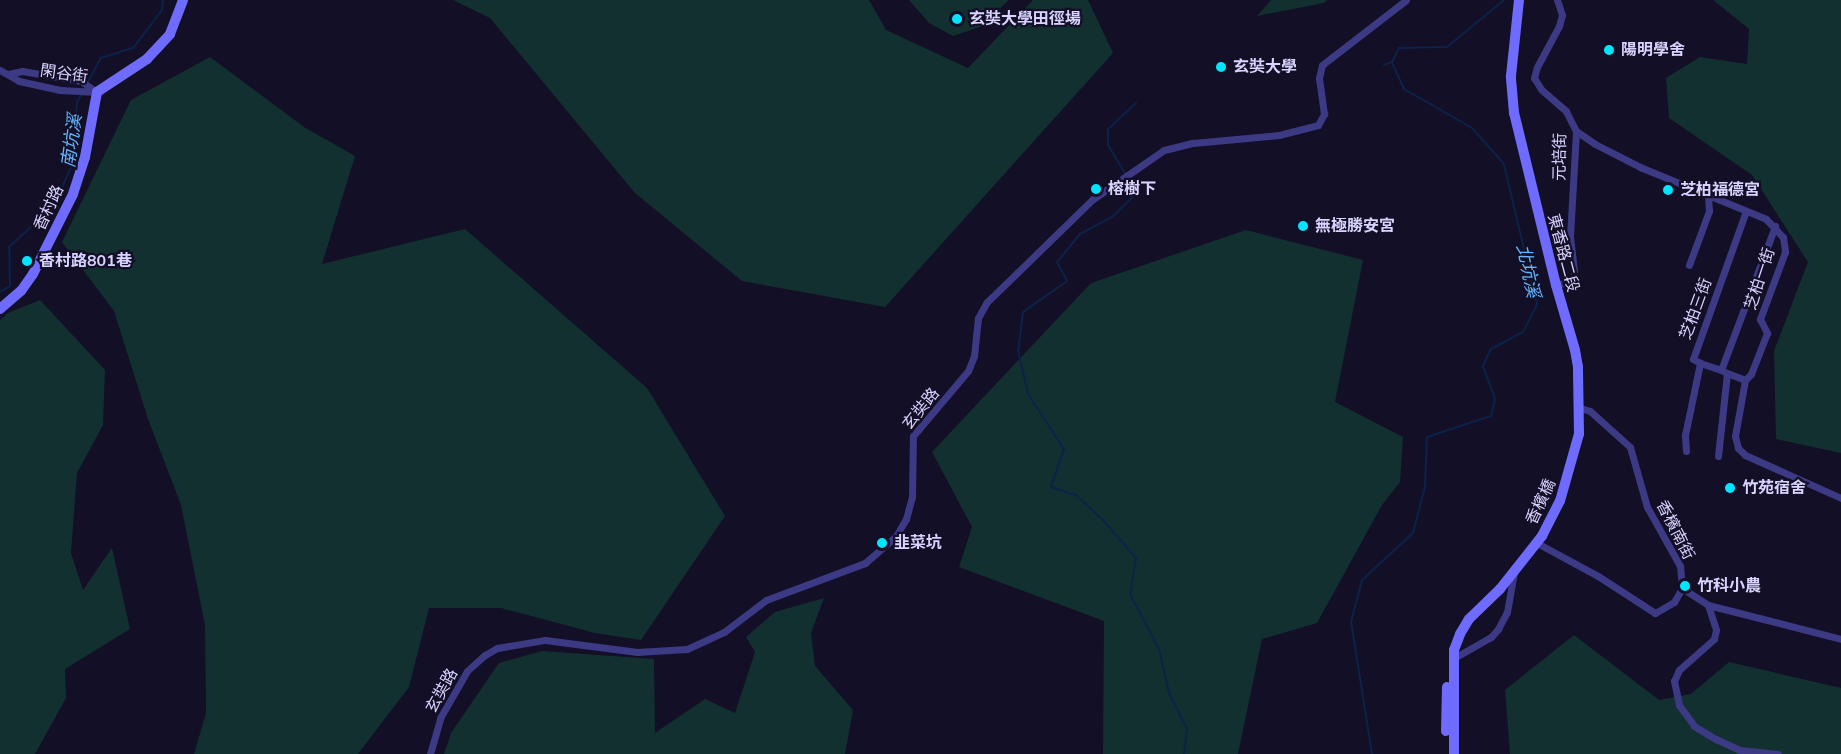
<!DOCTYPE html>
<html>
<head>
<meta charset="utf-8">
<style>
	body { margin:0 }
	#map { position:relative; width:1841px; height:754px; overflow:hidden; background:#130f26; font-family:"Nunito Sans","Noto Sans TC",sans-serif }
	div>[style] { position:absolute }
	.green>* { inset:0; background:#12302f }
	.stream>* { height:2px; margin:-1px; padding:0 1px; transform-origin:1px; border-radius:1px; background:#0c2248 }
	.street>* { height:7px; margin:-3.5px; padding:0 3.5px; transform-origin:3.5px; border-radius:3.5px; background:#3d3a85 }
	.secondary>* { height:10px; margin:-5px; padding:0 5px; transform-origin:5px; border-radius:5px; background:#6f6bff }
	.dots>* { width:16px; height:16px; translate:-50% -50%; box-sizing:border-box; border:3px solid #130f26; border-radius:50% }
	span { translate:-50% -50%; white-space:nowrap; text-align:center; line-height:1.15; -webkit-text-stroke:4.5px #130f26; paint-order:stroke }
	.poi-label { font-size:16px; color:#d9d4ff; font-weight:700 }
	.left { translate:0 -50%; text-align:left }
	.street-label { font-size:16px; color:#d9d4ff }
	.water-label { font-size:18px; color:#62b6ff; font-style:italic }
</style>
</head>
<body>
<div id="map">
	<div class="green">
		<i style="clip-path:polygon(453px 0,869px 0,886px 30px,968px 68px,1033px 0,1088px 0,1113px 53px,885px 307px,742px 281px,635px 193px,490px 18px)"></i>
		<i style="clip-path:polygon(909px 0,1009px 0,980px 27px,953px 36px,929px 23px)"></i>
		<i style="clip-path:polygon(1271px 0,1327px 0,1324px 3px,1257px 16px)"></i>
		<i style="clip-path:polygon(1713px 0,1841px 0,1841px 453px,1776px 439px,1774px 351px,1808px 262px,1752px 175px,1669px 118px,1666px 78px,1700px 57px,1747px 64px,1749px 29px)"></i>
		<i style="clip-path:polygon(210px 57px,304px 127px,355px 156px,322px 264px,465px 229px,647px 388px,725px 516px,641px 640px,595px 633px,501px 608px,429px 608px,409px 687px,358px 754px,194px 754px,206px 713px,205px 625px,181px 505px,148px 419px,114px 311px,62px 242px,131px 100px)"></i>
		<i style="clip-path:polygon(1246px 230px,1363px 260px,1335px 402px,1403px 437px,1400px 482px,1382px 505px,1317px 623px,1262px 639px,1238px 754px,1103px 754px,1104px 621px,959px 567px,972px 527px,932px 452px,1091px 283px)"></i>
		<i style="clip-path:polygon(40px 300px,105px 370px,103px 425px,77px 473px,71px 553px,83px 590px,112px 548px,130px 629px,65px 669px,66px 698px,35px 754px,0 754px,0 320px,8px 313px)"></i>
		<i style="clip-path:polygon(824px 598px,811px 633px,815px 666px,853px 710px,845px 754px,444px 754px,451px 733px,499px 663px,542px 651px,654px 659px,655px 733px,705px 699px,735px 713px,755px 652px,746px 637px,775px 612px)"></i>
		<i style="clip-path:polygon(1574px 635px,1659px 700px,1691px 694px,1729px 662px,1841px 688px,1841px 754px,1510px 754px,1505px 690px)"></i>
	</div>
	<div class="stream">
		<i style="left:1384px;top:65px;width:9px;rotate:-21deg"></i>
		<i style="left:87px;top:84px;width:30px;rotate:-62deg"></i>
		<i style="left:101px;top:58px;width:35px;rotate:-18deg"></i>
		<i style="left:134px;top:47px;width:46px;rotate:-52.9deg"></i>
		<i style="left:162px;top:10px;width:10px;rotate:-84deg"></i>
		<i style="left:1136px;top:103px;width:38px;rotate:137deg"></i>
		<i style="left:1108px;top:129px;width:16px;rotate:90deg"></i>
		<i style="left:1108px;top:145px;width:56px;rotate:58.9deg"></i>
		<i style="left:1137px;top:193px;width:35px;rotate:136deg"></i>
		<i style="left:1112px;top:217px;width:36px;rotate:152deg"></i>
		<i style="left:1080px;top:234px;width:36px;rotate:129deg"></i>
		<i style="left:1057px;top:262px;width:21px;rotate:62deg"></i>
		<i style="left:1067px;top:281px;width:54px;rotate:144.8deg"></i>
		<i style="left:1023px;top:312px;width:38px;rotate:97deg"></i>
		<i style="left:1018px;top:350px;width:45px;rotate:77.2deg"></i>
		<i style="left:1028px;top:394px;width:66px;rotate:56.8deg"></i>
		<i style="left:1064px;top:449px;width:40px;rotate:108.9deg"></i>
		<i style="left:1051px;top:487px;width:26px;rotate:18deg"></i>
		<i style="left:1076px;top:495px;width:35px;rotate:43deg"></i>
		<i style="left:1102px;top:519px;width:52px;rotate:48.9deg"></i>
		<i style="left:1136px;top:558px;width:36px;rotate:99deg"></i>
		<i style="left:1130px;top:594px;width:62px;rotate:62.2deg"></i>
		<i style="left:1159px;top:649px;width:45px;rotate:77.2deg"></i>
		<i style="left:1169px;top:693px;width:40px;rotate:63.4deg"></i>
		<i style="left:1187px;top:729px;width:25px;rotate:97deg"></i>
		<i style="left:0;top:292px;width:12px;rotate:-31deg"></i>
		<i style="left:10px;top:286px;width:39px;rotate:-91deg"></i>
		<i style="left:9px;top:247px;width:59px;rotate:-42.3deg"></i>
		<i style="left:53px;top:207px;width:48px;rotate:-65.6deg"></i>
		<i style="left:73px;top:163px;width:61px;rotate:-86.2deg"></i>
		<i style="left:77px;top:102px;width:12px;rotate:-59deg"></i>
		<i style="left:1372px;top:754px;width:134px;rotate:-99deg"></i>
		<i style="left:1351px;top:622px;width:43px;rotate:-75.3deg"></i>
		<i style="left:1362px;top:580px;width:69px;rotate:-42.7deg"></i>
		<i style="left:1413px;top:533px;width:48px;rotate:-75.4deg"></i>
		<i style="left:1425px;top:487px;width:50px;rotate:-87.7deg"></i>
		<i style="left:1427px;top:437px;width:67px;rotate:-18.2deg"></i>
		<i style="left:1491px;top:416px;width:17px;rotate:-77deg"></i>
		<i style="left:1495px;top:399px;width:35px;rotate:-110deg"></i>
		<i style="left:1483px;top:366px;width:19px;rotate:-65deg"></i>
		<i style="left:1491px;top:349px;width:36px;rotate:-28deg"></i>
		<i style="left:1523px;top:332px;width:31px;rotate:-63deg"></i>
		<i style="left:1537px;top:304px;width:144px;rotate:-103.3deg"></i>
		<i style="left:1504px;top:164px;width:48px;rotate:-131.6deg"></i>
		<i style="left:1472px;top:128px;width:78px;rotate:-150.2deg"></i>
		<i style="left:1404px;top:89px;width:30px;rotate:-114deg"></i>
		<i style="left:1392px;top:62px;width:16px;rotate:-63deg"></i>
		<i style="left:1399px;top:48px;width:48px;rotate:-1.2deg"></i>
		<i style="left:1447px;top:47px;width:74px;rotate:-39.5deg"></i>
	</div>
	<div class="street">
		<i style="left:0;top:70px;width:22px;rotate:30deg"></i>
		<i style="left:19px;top:81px;width:42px;rotate:12.4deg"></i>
		<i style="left:60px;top:90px;width:37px;rotate:3deg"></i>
		<i style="left:8px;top:74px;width:14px;rotate:-12deg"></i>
		<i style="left:22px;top:71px;width:60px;rotate:9.6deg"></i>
		<i style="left:81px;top:81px;width:19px;rotate:35deg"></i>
		<i style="left:1576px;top:131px;width:23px;rotate:34deg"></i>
		<i style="left:1595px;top:144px;width:51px;rotate:27.1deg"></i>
		<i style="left:1640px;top:167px;width:136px;rotate:22.4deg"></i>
		<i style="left:1766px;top:219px;width:25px;rotate:47deg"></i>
		<i style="left:1783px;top:237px;width:15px;rotate:82deg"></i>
		<i style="left:1785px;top:252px;width:72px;rotate:110.5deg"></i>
		<i style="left:1760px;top:319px;width:16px;rotate:63deg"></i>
		<i style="left:1767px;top:333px;width:44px;rotate:111.3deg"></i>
		<i style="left:1751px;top:374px;width:8px;rotate:135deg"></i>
		<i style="left:1745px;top:380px;width:57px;rotate:100.1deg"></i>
		<i style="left:1735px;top:436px;width:12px;rotate:76deg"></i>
		<i style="left:1738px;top:448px;width:10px;rotate:45deg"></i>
		<i style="left:1745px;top:455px;width:105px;rotate:24.1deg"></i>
		<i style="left:1689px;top:265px;width:58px;rotate:-69.7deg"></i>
		<i style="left:1709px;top:211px;width:16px;rotate:-94deg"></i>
		<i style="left:1556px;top:285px;width:20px;rotate:-15deg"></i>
		<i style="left:1575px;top:280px;width:44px;rotate:-96.5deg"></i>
		<i style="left:1570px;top:236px;width:105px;rotate:-86.7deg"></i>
		<i style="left:1576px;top:131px;width:22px;rotate:-117deg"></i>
		<i style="left:1566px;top:111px;width:33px;rotate:-139deg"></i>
		<i style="left:1541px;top:89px;width:13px;rotate:-122deg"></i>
		<i style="left:1534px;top:78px;width:11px;rotate:-75deg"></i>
		<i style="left:1537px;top:67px;width:47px;rotate:-61.8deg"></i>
		<i style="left:1559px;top:26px;width:11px;rotate:-75deg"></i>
		<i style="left:1562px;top:15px;width:16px;rotate:-108deg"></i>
		<i style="left:1700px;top:363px;width:22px;rotate:18deg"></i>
		<i style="left:1727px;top:373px;width:19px;rotate:21deg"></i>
		<i style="left:1686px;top:451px;width:16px;rotate:-94deg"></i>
		<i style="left:1685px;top:435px;width:74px;rotate:-78.2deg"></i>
		<i style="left:1700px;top:363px;width:8px;rotate:-150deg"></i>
		<i style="left:1693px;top:359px;width:157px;rotate:-70.3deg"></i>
		<i style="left:1718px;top:456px;width:83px;rotate:-83.8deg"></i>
		<i style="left:1727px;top:373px;width:7px;rotate:-153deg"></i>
		<i style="left:1721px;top:370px;width:154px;rotate:-69.4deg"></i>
		<i style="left:1537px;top:543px;width:69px;rotate:28.4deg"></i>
		<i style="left:1598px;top:576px;width:68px;rotate:33deg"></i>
		<i style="left:1655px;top:613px;width:22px;rotate:-30deg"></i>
		<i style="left:1674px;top:602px;width:16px;rotate:-60deg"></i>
		<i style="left:1682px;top:588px;width:22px;rotate:-95deg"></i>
		<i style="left:1680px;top:566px;width:68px;rotate:-119.2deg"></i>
		<i style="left:1647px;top:507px;width:62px;rotate:-105.8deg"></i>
		<i style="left:1630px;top:447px;width:54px;rotate:-138deg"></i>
		<i style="left:1590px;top:411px;width:10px;rotate:-163deg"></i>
		<i style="left:1682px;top:588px;width:31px;rotate:33deg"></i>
		<i style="left:1708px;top:605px;width:137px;rotate:14.3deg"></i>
		<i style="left:1708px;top:605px;width:26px;rotate:72deg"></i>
		<i style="left:1716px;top:630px;width:9px;rotate:103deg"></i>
		<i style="left:1714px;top:639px;width:47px;rotate:138.5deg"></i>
		<i style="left:1679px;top:670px;width:12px;rotate:114deg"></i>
		<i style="left:1674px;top:681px;width:25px;rotate:78deg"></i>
		<i style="left:1679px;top:705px;width:26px;rotate:54deg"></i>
		<i style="left:1694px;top:726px;width:26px;rotate:31deg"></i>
		<i style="left:1716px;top:739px;width:26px;rotate:25deg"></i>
		<i style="left:1740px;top:750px;width:38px;rotate:6deg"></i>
		<i style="left:1454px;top:658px;width:43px;rotate:-29.6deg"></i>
		<i style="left:1491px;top:637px;width:11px;rotate:-49deg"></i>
		<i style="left:1498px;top:629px;width:19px;rotate:-62deg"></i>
		<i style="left:1507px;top:612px;width:40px;rotate:-80deg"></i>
		<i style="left:430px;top:754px;width:37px;rotate:-74deg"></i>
		<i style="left:440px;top:718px;width:54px;rotate:-60.1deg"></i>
		<i style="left:467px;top:671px;width:24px;rotate:-42deg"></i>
		<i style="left:485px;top:655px;width:14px;rotate:-30deg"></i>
		<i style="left:497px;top:648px;width:49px;rotate:-9.5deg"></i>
		<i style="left:545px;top:640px;width:93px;rotate:7.4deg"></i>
		<i style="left:637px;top:652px;width:50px;rotate:-3.4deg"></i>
		<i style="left:687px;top:649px;width:41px;rotate:-24.7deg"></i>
		<i style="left:724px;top:632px;width:53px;rotate:-37.3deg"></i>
		<i style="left:766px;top:600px;width:106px;rotate:-20.5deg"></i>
		<i style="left:865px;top:563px;width:41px;rotate:-41.1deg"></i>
		<i style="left:896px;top:536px;width:20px;rotate:-60deg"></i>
		<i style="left:906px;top:519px;width:23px;rotate:-75deg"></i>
		<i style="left:912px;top:497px;width:61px;rotate:-89.1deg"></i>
		<i style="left:913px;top:436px;width:85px;rotate:-49.8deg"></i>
		<i style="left:968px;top:371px;width:16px;rotate:-68deg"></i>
		<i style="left:974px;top:356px;width:38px;rotate:-84deg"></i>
		<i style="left:978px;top:318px;width:18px;rotate:-61deg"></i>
		<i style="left:987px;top:302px;width:148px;rotate:-44.2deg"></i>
		<i style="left:1093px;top:199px;width:86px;rotate:-34.6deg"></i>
		<i style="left:1164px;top:150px;width:30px;rotate:-14deg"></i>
		<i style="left:1193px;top:143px;width:86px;rotate:-5.3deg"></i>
		<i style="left:1279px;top:135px;width:40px;rotate:-14.4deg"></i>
		<i style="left:1318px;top:125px;width:13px;rotate:-61deg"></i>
		<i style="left:1324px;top:114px;width:36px;rotate:-98deg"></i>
		<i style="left:1319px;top:78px;width:13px;rotate:-77deg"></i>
		<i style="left:1322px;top:65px;width:106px;rotate:-37.7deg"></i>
	</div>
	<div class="secondary">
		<i style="left:0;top:309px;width:28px;rotate:-41deg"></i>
		<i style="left:21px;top:291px;width:21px;rotate:-55deg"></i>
		<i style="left:33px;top:274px;width:89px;rotate:-63.4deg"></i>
		<i style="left:73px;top:194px;width:39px;rotate:-72deg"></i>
		<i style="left:85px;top:157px;width:66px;rotate:-79.5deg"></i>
		<i style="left:97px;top:92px;width:60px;rotate:-33.4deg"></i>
		<i style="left:147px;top:59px;width:34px;rotate:-47deg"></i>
		<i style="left:170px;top:34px;width:36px;rotate:-69deg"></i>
		<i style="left:1446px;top:731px;width:44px;rotate:-88.7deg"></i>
		<i style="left:1454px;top:754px;width:104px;rotate:-90deg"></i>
		<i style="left:1454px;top:650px;width:17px;rotate:-69deg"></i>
		<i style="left:1460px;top:634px;width:17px;rotate:-59deg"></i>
		<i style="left:1469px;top:619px;width:43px;rotate:-44.1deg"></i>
		<i style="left:1500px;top:589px;width:68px;rotate:-51.6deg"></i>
		<i style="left:1542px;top:536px;width:39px;rotate:-63deg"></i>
		<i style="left:1560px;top:501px;width:70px;rotate:-74.2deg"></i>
		<i style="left:1579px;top:434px;width:67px;rotate:-90.9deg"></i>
		<i style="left:1578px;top:367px;width:17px;rotate:-100deg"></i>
		<i style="left:1575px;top:350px;width:68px;rotate:-106.3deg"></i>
		<i style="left:1556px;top:285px;width:177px;rotate:-103.7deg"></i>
		<i style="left:1514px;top:113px;width:37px;rotate:-95deg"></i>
		<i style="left:1511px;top:76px;width:76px;rotate:-84deg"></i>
	</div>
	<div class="dots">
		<i style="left:957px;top:19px;background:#00e5ff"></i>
		<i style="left:1609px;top:50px;background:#00e5ff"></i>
		<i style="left:1221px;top:67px;background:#00e5ff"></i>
		<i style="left:1096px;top:189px;background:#00e5ff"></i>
		<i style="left:1668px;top:190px;background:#00e5ff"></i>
		<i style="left:1303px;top:226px;background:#00e5ff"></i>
		<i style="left:27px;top:261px;background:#00e5ff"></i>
		<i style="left:1730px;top:488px;background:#00e5ff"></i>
		<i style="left:882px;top:543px;background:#00e5ff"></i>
		<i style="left:1685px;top:586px;background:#00e5ff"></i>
	</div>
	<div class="poi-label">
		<span class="left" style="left:969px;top:19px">玄奘大學田徑場</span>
		<span class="left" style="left:1621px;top:50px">陽明學舍</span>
		<span class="left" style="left:1233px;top:67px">玄奘大學</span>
		<span class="left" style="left:1108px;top:189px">榕樹下</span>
		<span class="left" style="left:1680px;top:190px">芝柏福德宮</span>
		<span class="left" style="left:1315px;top:226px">無極勝安宮</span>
		<span class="left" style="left:39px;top:261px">香村路801巷</span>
		<span class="left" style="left:1742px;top:488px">竹苑宿舍</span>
		<span class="left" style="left:894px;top:543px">韭菜坑</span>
		<span class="left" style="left:1697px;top:586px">竹科小農</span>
	</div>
	<div class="street-label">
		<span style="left:64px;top:74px;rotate:8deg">閑谷街</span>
		<span style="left:1560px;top:157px;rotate:-89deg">元培街</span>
		<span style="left:49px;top:208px;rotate:-65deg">香村路</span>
		<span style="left:1563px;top:253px;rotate:75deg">東香路二段</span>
		<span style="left:1760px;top:279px;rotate:-72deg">芝柏一街</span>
		<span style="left:1696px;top:309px;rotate:-70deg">芝柏三街</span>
		<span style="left:921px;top:409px;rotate:-51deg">玄奘路</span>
		<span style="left:1541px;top:502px;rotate:-65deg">香檳橋</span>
		<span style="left:1675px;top:530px;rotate:63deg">香檳南街</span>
		<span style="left:442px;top:691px;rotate:-61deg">玄奘路</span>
	</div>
	<div class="water-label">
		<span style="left:72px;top:141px;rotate:-82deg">南坑溪</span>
		<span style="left:1528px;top:271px;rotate:78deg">北坑溪</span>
	</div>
</div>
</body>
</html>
